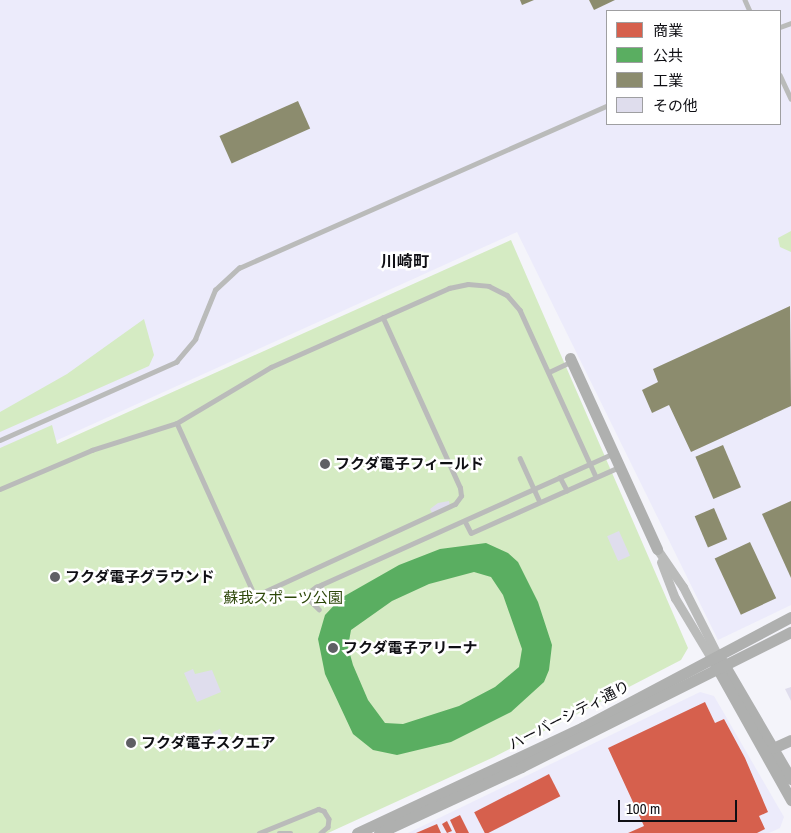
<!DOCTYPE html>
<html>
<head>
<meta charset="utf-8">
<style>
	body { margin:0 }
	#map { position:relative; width:791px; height:833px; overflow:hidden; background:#f4f4fa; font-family:"Archivo Narrow","Noto Sans JP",sans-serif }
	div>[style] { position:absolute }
	.built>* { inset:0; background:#ecebfb }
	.green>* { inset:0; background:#d5ebc3 }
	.shops>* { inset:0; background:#d6604d; transform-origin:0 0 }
	.public>* { inset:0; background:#5aae61 }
	.industry>* { inset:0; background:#8c8c6e; transform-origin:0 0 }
	.building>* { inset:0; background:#dfdded; transform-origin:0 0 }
	.lane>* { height:4.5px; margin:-2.25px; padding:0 2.25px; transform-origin:2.25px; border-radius:2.25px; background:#babbba }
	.street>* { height:9px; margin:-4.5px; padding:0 4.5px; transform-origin:4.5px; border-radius:4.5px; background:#babbba }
	.secondary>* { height:11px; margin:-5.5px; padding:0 5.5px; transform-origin:5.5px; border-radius:5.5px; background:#afb0af }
	.dots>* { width:14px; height:14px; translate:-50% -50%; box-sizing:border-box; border:2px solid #fff; border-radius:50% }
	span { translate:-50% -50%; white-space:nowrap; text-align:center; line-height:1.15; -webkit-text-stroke:5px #fff; paint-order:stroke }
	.poi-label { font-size:15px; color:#0f0f14; font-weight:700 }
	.left { translate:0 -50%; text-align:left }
	.park-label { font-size:15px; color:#2d4709 }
	.street-label { font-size:15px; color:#0f0f14 }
	.neighbourhood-label { font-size:16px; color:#0f0f14; font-weight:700 }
	.legend { position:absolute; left:606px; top:10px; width:175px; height:115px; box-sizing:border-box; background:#fff; border:1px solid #9f9fa1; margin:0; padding:6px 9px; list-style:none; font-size:15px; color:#0f0f14 }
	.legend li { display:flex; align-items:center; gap:10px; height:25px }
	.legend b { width:25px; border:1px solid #9f9fa1 }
	.scale { position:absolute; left:618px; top:800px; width:119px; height:22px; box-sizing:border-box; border:2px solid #0f0f14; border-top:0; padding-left:6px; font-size:15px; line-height:18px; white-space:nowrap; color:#0f0f14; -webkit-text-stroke:4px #fff; paint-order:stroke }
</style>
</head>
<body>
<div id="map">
	<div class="built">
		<i style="clip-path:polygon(evenodd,0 0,791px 0,791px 605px,718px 640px,517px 232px,0 466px,0 0,607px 11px,780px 11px,780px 124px,607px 124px,607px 11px)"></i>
		<i style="clip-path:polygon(700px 692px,714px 696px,784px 817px,780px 828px,769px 833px,408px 833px)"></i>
	</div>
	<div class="green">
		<i style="clip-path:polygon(791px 231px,791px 252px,780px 247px,778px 238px)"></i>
		<i style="clip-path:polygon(511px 240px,688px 648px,681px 660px,494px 757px,328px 833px,0 833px,0 448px,52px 425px,57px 444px)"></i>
		<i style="clip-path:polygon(144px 319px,154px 355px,149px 366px,0 432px,0 412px,67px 374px)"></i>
	</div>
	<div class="shops">
		<i style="clip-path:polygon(705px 702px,715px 723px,724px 719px,745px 758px,768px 812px,759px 816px,765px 829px,757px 833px,628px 833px,644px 826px,608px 748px)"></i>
		<i style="left:549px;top:774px;width:25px;height:84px;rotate:63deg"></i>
		<i style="clip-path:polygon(460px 815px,469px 833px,456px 833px,450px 820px)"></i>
		<i style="clip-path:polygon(447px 821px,452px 831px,447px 833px,442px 824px)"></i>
		<i style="clip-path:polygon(437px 824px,441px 833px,416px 833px)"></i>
	</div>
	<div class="public">
		<i style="clip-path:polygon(evenodd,486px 543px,508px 553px,518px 562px,538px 602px,552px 645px,549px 670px,544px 682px,511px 712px,451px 742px,397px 755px,373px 750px,353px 734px,325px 674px,318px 639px,325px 615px,341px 598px,399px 565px,440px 549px,486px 543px,474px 572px,491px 577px,503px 595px,522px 649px,519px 667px,495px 687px,459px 706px,403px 724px,385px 723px,368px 700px,353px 665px,348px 647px,351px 630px,392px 601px,429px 584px,474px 572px)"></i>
	</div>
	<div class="industry">
		<i style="clip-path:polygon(520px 0,534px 0,522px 5px)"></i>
		<i style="clip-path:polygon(589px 0,615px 0,594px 10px)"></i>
		<i style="left:298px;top:101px;width:30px;height:86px;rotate:66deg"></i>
		<i style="clip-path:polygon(790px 306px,791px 406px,691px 452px,669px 405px,652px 413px,642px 390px,658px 382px,653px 369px)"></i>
		<i style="left:723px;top:445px;width:46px;height:30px;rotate:67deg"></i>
		<i style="clip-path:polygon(791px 501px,791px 578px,762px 514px)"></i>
		<i style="left:714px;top:508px;width:34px;height:21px;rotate:67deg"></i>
		<i style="left:750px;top:542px;width:62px;height:39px;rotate:65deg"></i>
	</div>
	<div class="building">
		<i style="clip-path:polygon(449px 501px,450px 506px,432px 513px,430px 509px,438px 503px)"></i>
		<i style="left:619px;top:531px;width:27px;height:13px;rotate:66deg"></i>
		<i style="clip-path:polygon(193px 669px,195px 674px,212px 670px,221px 692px,197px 702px,184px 673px)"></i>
		<i style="clip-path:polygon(791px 687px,791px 701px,785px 689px)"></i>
		<i style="left:220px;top:729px;width:21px;height:8px;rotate:67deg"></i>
	</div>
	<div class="lane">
		<i style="left:745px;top:0;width:12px;rotate:66deg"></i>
		<i style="left:780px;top:27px;width:12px;rotate:-20deg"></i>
		<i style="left:780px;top:75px;width:26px;rotate:65deg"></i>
		<i style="left:549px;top:372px;width:23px;rotate:-25deg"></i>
		<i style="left:177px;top:423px;width:190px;rotate:65.7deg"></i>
		<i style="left:255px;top:596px;width:220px;rotate:-24.7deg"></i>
		<i style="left:455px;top:504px;width:10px;rotate:-53deg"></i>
		<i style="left:461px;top:496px;width:8px;rotate:-97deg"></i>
		<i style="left:460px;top:488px;width:187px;rotate:-114.4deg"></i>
		<i style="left:0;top:440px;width:193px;rotate:-23.9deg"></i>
		<i style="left:176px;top:362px;width:30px;rotate:-50deg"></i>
		<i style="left:195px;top:339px;width:53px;rotate:-67.8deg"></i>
		<i style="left:215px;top:290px;width:33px;rotate:-43deg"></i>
		<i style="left:239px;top:268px;width:402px;rotate:-23.8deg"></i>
		<i style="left:520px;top:458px;width:48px;rotate:65.6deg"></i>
		<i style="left:560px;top:477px;width:15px;rotate:62deg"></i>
		<i style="left:0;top:489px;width:100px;rotate:-23deg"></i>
		<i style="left:92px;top:450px;width:89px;rotate:-17.6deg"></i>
		<i style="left:177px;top:423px;width:109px;rotate:-30.8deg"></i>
		<i style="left:271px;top:367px;width:195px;rotate:-23.9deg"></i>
		<i style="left:449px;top:288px;width:19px;rotate:-12deg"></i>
		<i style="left:468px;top:284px;width:21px;rotate:5deg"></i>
		<i style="left:489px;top:286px;width:20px;rotate:27deg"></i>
		<i style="left:507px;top:295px;width:20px;rotate:49deg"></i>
		<i style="left:520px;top:310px;width:183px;rotate:65.5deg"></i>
		<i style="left:465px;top:521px;width:13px;rotate:63deg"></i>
		<i style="left:471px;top:533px;width:162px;rotate:-24deg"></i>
		<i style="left:322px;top:585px;width:9px;rotate:111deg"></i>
		<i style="left:319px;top:593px;width:9px;rotate:49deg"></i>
		<i style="left:319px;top:610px;width:16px;rotate:-135deg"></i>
		<i style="left:308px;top:599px;width:7px;rotate:-82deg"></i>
		<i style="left:309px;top:592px;width:9px;rotate:-36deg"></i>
		<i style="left:316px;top:587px;width:327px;rotate:-24.2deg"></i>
		<i style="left:259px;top:833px;width:64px;rotate:-22.1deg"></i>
		<i style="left:318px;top:809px;width:6px;rotate:18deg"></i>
		<i style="left:324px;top:811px;width:9px;rotate:58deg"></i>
		<i style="left:329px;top:819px;width:8px;rotate:97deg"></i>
		<i style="left:328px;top:827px;width:9px;rotate:139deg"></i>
		<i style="left:279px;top:833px;width:12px"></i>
	</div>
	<div class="street">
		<i style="left:657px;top:549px;width:46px;rotate:55.6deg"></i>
		<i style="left:683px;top:587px;width:77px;rotate:63.1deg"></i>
		<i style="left:661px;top:562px;width:39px;rotate:69deg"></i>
		<i style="left:675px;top:598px;width:70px;rotate:59deg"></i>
	</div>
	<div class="secondary">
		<i style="left:570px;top:358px;width:210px;rotate:65.5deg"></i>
		<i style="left:722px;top:661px;width:137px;rotate:59.7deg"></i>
		<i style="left:715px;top:664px;width:156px;rotate:60.8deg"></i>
		<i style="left:773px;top:748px;width:20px;rotate:-24deg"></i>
		<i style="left:357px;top:833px;width:250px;rotate:-25.1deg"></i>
		<i style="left:583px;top:727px;width:235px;rotate:-27.9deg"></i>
		<i style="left:379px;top:833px;width:157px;rotate:-24.9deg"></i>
		<i style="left:521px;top:767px;width:302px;rotate:-26.6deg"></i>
	</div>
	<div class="dots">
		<i style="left:325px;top:464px;background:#5f5f64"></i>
		<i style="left:55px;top:577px;background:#5f5f64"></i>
		<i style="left:333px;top:648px;background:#5f5f64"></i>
		<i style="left:131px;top:743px;background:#5f5f64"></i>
	</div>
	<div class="poi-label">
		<span class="left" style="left:335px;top:464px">フクダ電子フィールド</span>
		<span class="left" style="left:65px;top:577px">フクダ電子グラウンド</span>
		<span class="left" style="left:343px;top:648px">フクダ電子アリーナ</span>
		<span class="left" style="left:141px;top:743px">フクダ電子スクエア</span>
	</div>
	<div class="park-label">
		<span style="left:283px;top:598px">蘇我スポーツ公園</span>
	</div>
	<div class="street-label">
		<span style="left:569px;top:715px;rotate:-27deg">ハーバーシティ通り</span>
	</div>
	<div class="neighbourhood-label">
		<span style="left:405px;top:261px">川崎町</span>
	</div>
	<ul class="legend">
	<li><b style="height:14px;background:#d6604d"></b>商業</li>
	<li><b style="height:14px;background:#5aae61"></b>公共</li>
	<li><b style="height:14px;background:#8c8c6e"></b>工業</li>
	<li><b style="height:14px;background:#dfdded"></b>その他</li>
	</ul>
	<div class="scale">100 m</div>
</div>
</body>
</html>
